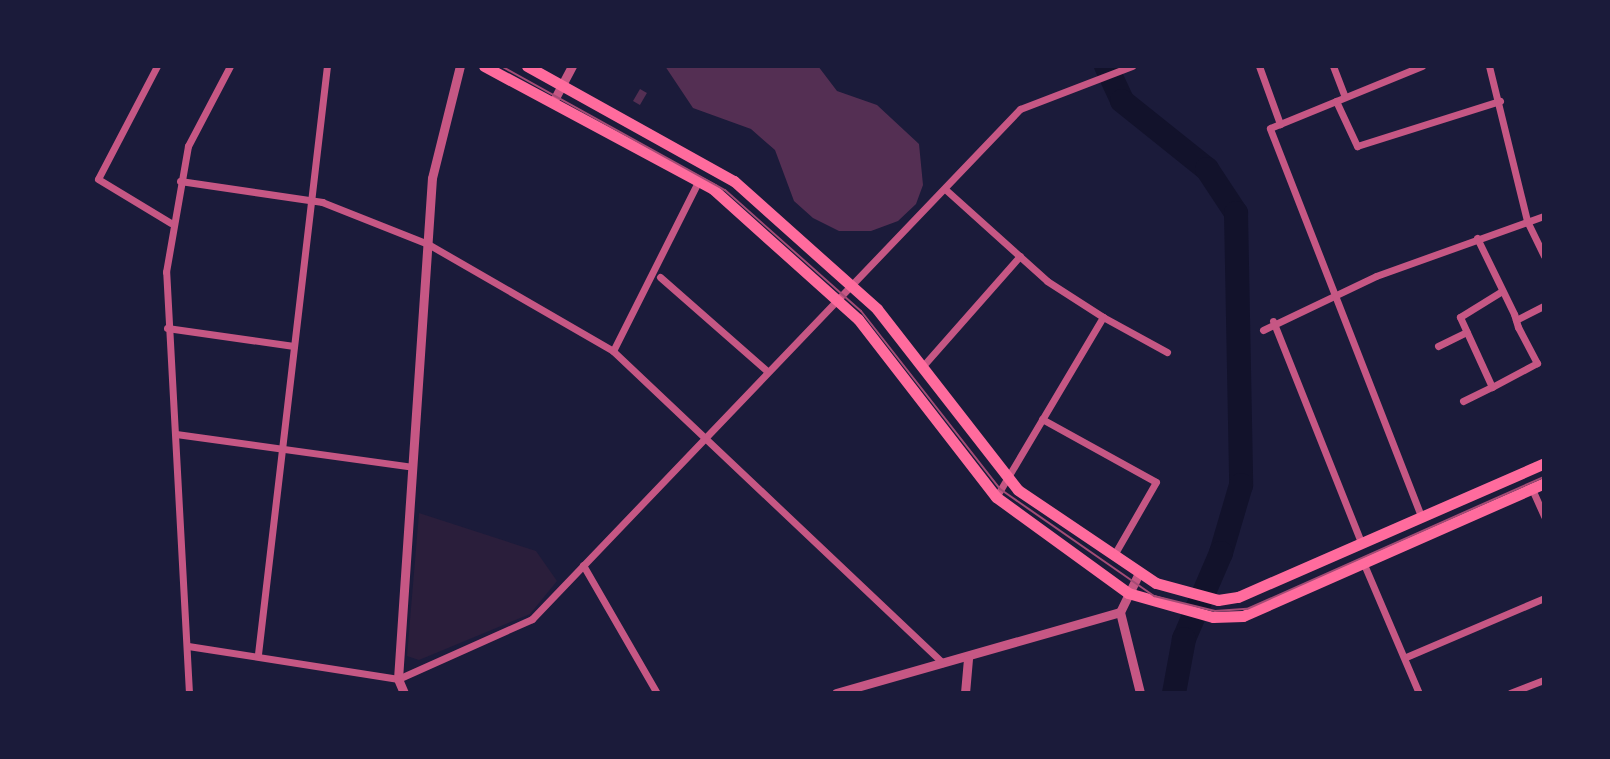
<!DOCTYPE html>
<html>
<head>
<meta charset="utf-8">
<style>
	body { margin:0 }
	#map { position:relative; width:1610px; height:759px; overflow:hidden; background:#1b1b3a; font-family:"PT Serif",serif }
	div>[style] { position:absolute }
	.green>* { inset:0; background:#2a1e3b }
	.river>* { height:24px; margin:-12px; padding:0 12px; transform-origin:12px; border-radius:12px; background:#12122b }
	.building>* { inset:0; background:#542f53; transform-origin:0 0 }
	.minor>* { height:7px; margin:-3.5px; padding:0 3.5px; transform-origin:3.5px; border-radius:3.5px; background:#c65784 }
	.tertiary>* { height:9px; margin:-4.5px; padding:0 4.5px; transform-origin:4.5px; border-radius:4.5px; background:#c65784 }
	.primary>* { height:11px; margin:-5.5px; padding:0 5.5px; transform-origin:5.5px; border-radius:5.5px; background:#ff6b9d }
	.tram>* { height:2px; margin:-1px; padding:0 1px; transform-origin:1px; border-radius:1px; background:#a44b75 }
	span { translate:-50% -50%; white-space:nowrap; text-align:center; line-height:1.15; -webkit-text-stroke:6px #1b1b3a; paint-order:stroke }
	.frame { position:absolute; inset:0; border:68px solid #1b1b3a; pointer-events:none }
</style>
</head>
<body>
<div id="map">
	<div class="green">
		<i style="clip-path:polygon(419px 513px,536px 551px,557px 581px,530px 614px,419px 660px,407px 656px)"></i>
	</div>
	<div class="river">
		<i style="left:1106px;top:66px;width:38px;rotate:65deg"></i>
		<i style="left:1122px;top:101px;width:109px;rotate:38.7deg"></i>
		<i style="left:1207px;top:169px;width:53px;rotate:56.6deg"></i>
		<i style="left:1236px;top:213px;width:272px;rotate:88.9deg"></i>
		<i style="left:1241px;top:485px;width:71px;rotate:106.4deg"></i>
		<i style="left:1221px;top:553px;width:94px;rotate:113.3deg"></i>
		<i style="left:1184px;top:639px;width:55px;rotate:100.5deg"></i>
	</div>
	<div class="building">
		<i style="clip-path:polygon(665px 66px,818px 66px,837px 91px,877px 105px,919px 144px,923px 185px,916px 204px,898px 221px,871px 231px,839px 231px,813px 218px,794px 201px,775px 150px,751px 129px,693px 108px)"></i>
		<i style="left:640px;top:89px;width:8px;height:14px;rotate:30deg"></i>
	</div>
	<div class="minor">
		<i style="left:157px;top:66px;width:127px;rotate:117.6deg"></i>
		<i style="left:98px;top:179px;width:85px;rotate:31.1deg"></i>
		<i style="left:1259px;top:66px;width:62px;rotate:70.1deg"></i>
		<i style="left:1333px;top:66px;width:33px;rotate:69deg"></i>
		<i style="left:1489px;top:66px;width:160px;rotate:76.2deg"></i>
		<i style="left:1527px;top:221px;width:39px;rotate:64deg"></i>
		<i style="left:1336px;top:101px;width:50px;rotate:65deg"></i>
		<i style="left:1357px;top:146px;width:150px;rotate:-17.5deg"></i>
		<i style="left:180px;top:181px;width:144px;rotate:8.4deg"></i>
		<i style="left:322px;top:202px;width:114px;rotate:21.6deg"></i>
		<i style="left:428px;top:244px;width:214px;rotate:30deg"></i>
		<i style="left:613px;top:351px;width:454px;rotate:43.4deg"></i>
		<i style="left:945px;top:189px;width:137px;rotate:42deg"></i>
		<i style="left:1047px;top:281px;width:67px;rotate:32.7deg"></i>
		<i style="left:1103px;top:317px;width:209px;rotate:120.7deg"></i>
		<i style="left:1477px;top:238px;width:85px;rotate:64deg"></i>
		<i style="left:1514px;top:314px;width:14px;rotate:73deg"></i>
		<i style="left:1518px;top:327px;width:41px;rotate:62.2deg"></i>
		<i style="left:1537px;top:363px;width:51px;rotate:151.9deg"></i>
		<i style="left:1492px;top:387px;width:77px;rotate:-114.6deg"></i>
		<i style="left:1460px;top:317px;width:49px;rotate:-31.8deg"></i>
		<i style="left:660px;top:277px;width:142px;rotate:41.3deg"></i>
		<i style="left:1103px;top:317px;width:73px;rotate:28.7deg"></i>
		<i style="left:1516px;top:320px;width:31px;rotate:-27deg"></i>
		<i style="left:1273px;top:321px;width:238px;rotate:68.3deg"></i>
		<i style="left:167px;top:328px;width:128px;rotate:8.1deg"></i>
		<i style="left:1263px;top:330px;width:125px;rotate:-25.5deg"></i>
		<i style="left:1376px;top:276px;width:178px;rotate:-19.7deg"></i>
		<i style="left:1438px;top:346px;width:32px;rotate:-26deg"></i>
		<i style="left:613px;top:351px;width:191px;rotate:-63.3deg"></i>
		<i style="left:922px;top:367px;width:148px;rotate:-48.6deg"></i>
		<i style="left:1463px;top:401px;width:32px;rotate:-26deg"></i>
		<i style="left:1042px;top:419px;width:130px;rotate:28.9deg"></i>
		<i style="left:1156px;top:482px;width:84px;rotate:119.9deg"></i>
		<i style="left:176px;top:434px;width:239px;rotate:7.9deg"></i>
		<i style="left:1532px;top:489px;width:30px;rotate:66deg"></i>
		<i style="left:1421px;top:516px;width:416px;rotate:-111.3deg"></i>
		<i style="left:1270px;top:128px;width:164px;rotate:-22.2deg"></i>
		<i style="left:1363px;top:562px;width:142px;rotate:66.9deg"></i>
		<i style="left:583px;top:565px;width:148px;rotate:60deg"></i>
		<i style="left:188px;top:646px;width:213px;rotate:8.9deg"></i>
		<i style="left:398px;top:679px;width:147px;rotate:-24.1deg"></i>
		<i style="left:532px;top:619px;width:706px;rotate:-46.26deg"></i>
		<i style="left:1020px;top:109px;width:120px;rotate:-21deg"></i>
		<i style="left:258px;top:654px;width:592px;rotate:-83.31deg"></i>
		<i style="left:1406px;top:657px;width:150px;rotate:-23.1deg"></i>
		<i style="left:189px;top:693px;width:422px;rotate:-93.1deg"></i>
		<i style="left:166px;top:272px;width:128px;rotate:-80.1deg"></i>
		<i style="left:188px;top:146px;width:90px;rotate:-62.3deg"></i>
		<i style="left:1510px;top:693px;width:36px;rotate:-21deg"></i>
	</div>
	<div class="tertiary">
		<i style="left:553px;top:102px;width:41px;rotate:-62.2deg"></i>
		<i style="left:1138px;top:575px;width:41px;rotate:115.9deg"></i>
		<i style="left:1120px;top:612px;width:83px;rotate:76.1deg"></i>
		<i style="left:404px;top:693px;width:15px;rotate:-113deg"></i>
		<i style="left:398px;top:679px;width:502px;rotate:-86.12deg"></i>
		<i style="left:432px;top:178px;width:115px;rotate:-76deg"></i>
		<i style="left:836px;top:693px;width:295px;rotate:-15.9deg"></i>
		<i style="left:965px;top:693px;width:37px;rotate:-85deg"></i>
	</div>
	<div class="primary">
		<i style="left:484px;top:66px;width:260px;rotate:28.2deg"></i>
		<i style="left:713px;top:189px;width:195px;rotate:41.9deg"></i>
		<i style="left:858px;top:319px;width:225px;rotate:52.2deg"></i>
		<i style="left:996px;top:497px;width:163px;rotate:36deg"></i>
		<i style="left:1128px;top:593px;width:88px;rotate:15.8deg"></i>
		<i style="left:1213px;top:617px;width:30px;rotate:-2deg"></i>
		<i style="left:1243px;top:616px;width:329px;rotate:-23.8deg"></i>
		<i style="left:527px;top:66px;width:237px;rotate:29.1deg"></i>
		<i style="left:734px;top:181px;width:192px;rotate:41.8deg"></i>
		<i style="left:877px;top:309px;width:229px;rotate:52.1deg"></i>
		<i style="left:1018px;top:490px;width:166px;rotate:34deg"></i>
		<i style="left:1156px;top:583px;width:64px;rotate:15.3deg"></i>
		<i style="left:1218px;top:600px;width:20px;rotate:-9deg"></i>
		<i style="left:1238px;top:597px;width:334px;rotate:-23.6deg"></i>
	</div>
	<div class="tram">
		<i style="left:501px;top:66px;width:256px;rotate:29deg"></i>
		<i style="left:725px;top:190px;width:182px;rotate:41.7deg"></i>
		<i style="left:861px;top:311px;width:226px;rotate:52deg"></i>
		<i style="left:1000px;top:489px;width:188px;rotate:34.8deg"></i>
		<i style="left:1154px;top:596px;width:63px;rotate:13.8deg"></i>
		<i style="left:1215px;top:611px;width:32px;rotate:-4deg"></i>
		<i style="left:1247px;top:609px;width:325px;rotate:-24deg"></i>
	</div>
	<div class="frame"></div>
</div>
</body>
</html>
